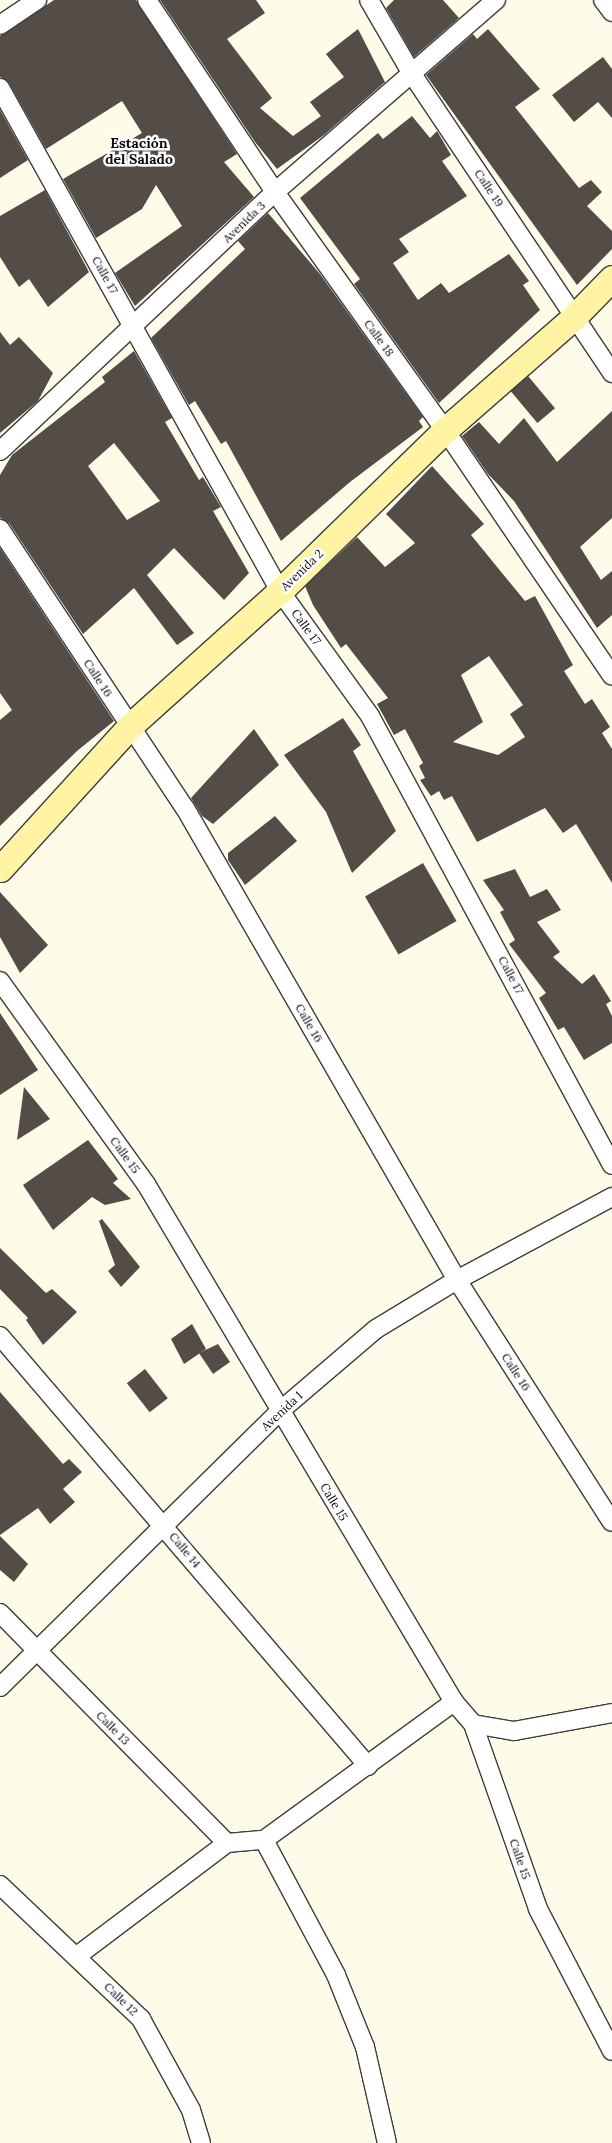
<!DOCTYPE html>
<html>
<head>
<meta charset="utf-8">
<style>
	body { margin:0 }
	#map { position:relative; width:612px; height:2143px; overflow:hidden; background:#fffbe9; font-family:Lora,serif }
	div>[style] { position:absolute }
	.building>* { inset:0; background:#544c47; transform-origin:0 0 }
	.roads { filter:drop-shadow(1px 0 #3e3e3e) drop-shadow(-1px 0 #3e3e3e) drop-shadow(0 1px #3e3e3e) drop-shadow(0 -1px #3e3e3e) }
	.street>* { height:18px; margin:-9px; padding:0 9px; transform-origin:9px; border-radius:9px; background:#fff }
	.secondary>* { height:25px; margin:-12.5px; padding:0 12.5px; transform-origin:12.5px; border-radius:12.5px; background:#fff4a4 }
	span { translate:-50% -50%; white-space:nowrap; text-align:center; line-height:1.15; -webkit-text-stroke:5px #fff; paint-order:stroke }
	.street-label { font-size:12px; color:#0b0b0b }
	.neighbourhood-label { font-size:14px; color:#0b0b0b; font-weight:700 }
</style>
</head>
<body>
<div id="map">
	<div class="building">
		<i style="clip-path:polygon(54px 0,136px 0,237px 154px,224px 162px,254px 197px,135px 306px,115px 273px,182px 226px,156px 185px,142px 209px,96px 238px,63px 179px,142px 133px,122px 101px,46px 149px,9px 83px,0 77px,0 36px)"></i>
		<i style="clip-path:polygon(160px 0,256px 0,265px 13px,227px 39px,272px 98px,260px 108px,293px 136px,321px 116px,310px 102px,344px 77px,326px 54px,358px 29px,385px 82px,324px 135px,277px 169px,255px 142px)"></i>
		<i style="clip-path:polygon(394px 0,443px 0,459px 18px,414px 57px,386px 8px)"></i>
		<i style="clip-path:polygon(488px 29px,540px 89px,515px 107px,579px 188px,591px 180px,602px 192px,587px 206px,612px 231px,612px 249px,577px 285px,426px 75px,473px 34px,477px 39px)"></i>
		<i style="clip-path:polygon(603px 57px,612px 69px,612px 118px,598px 102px,574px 122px,552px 95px)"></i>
		<i style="clip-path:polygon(0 110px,28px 160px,0 178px)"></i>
		<i style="clip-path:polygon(412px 116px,430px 138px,437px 131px,451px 155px,442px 161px,467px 196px,399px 239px,409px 252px,393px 263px,418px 300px,441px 283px,449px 293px,509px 254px,529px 281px,523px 285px,540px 310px,439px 403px,354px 284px,360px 279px,300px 198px,378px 133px,383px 139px)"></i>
		<i style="clip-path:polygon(45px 190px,89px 272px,48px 307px,29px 279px,19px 287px,0 257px,0 216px)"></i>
		<i style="clip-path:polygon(268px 213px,320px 274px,423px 417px,419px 421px,423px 427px,350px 482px,281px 541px,226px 441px,221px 444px,195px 401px,189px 405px,151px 338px,245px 249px,238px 241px)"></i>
		<i style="clip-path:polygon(0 332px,10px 345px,19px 337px,53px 373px,38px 401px,0 433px)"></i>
		<i style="clip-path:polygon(evenodd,134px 351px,172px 418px,165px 422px,199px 480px,203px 477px,221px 507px,213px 511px,249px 573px,224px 600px,174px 548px,147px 575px,194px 633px,177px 645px,134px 588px,83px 634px,9px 523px,0 518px,0 475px,12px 455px,105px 382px,102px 377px,134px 351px,114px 443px,160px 501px,127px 520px,88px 466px,114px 443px)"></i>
		<i style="left:528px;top:376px;width:42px;height:23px;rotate:50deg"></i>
		<i style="clip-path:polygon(612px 411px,612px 518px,580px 547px,601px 580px,612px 571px,612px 615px,597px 628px,514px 501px,488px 474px,462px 436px,479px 422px,499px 444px,524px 418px,557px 462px)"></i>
		<i style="clip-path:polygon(evenodd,432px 466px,484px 524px,471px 535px,525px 601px,535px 596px,573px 665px,564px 671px,585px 704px,592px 699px,610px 727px,602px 733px,612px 749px,612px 883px,576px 824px,563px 833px,545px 808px,477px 842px,452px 796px,444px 800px,439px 791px,431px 796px,420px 780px,425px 778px,419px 766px,423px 763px,405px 729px,394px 735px,377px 704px,388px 698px,346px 644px,341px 648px,313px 605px,305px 586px,357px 537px,385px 567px,415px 543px,386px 514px,432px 466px,489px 656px,523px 705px,510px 714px,525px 737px,498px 755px,453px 742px,483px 722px,461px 675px,489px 656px)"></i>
		<i style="clip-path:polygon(0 548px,114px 721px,77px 751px,0 826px,0 720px,12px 710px,0 693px)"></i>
		<i style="clip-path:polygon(343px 718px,361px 745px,353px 751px,396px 831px,352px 873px,326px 812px,284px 755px)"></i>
		<i style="clip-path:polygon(254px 729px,279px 765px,213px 824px,202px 816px,191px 798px)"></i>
		<i style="clip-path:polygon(275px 816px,297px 841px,245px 885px,228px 860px,228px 853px)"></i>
		<i style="left:423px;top:863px;width:67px;height:67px;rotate:60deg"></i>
		<i style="clip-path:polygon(515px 869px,530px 897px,547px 889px,561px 910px,537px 922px,560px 952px,553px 957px,582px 984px,594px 974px,611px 1001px,606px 1004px,612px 1016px,612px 1043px,584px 1060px,564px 1027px,558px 1030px,539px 998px,546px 993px,509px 944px,515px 940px,500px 912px,504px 910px,483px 880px)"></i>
		<i style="clip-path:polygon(0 892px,48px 945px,20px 973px,0 937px)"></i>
		<i style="clip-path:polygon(0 1013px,38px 1070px,0 1095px)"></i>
		<i style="clip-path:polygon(24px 1087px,50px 1119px,17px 1140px)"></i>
		<i style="clip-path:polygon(88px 1140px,118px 1179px,113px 1183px,131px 1199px,105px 1205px,92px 1197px,53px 1230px,23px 1185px)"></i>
		<i style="clip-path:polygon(102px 1219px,140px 1267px,121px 1287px,108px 1271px,115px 1265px,99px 1221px)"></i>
		<i style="clip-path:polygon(0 1248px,46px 1293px,52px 1289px,77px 1312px,43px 1345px,26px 1320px,28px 1318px,0 1289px)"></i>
		<i style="clip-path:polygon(192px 1324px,206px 1349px,184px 1364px,171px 1339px)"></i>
		<i style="clip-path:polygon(218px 1344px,230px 1362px,213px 1374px,199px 1353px)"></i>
		<i style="left:145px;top:1369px;width:37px;height:23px;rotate:52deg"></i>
		<i style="clip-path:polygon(0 1392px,63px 1464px,69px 1459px,82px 1472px,63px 1489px,75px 1502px,50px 1524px,38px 1508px,0 1535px)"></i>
		<i style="clip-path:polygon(0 1536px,28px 1564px,14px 1582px,0 1570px)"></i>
	</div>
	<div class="roads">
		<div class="street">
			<i style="left:147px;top:0;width:231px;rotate:56.3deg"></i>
			<i style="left:275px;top:192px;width:292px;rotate:54.5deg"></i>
			<i style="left:445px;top:430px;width:297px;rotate:55.8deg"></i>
			<i style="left:369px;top:0;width:86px;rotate:59.8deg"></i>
			<i style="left:412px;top:74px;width:360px;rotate:56.2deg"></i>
			<i style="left:603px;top:0;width:15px;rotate:53deg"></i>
			<i style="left:0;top:25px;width:45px;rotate:-34deg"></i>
			<i style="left:0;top:88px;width:576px;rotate:60.9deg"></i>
			<i style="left:280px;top:591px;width:154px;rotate:54.2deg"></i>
			<i style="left:370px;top:716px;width:510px;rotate:61.68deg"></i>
			<i style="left:0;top:451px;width:378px;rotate:-43.3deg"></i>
			<i style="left:275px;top:192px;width:293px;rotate:-41deg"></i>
			<i style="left:0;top:529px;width:335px;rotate:56.5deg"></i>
			<i style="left:185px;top:808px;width:545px;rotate:60.05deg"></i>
			<i style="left:457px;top:1280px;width:287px;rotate:57.4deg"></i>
			<i style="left:0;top:981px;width:250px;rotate:54.3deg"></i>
			<i style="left:146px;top:1184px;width:603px;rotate:59.26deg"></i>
			<i style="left:454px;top:1702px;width:29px;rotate:49deg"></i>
			<i style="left:473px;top:1724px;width:196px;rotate:70.6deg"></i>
			<i style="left:538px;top:1909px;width:160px;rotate:62.5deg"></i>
			<i style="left:0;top:1336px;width:566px;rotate:49.44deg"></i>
			<i style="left:0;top:1613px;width:323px;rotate:45.4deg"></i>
			<i style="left:0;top:1687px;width:393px;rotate:-44.6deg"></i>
			<i style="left:280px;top:1411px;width:126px;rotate:-40.5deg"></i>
			<i style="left:376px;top:1329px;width:95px;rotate:-31.2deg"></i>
			<i style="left:457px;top:1280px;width:176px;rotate:-28.2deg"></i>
			<i style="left:473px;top:1724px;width:42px;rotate:9.7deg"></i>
			<i style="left:514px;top:1731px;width:100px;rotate:-10.4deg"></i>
			<i style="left:264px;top:1840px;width:153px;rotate:61.9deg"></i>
			<i style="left:336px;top:1975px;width:78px;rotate:68.1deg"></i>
			<i style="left:365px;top:2047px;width:98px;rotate:77.1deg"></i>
			<i style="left:0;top:1885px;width:195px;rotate:43.5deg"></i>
			<i style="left:141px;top:2019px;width:104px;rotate:61.2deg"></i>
			<i style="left:191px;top:2110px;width:34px;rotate:73deg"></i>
			<i style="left:77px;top:1956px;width:188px;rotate:-37deg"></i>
			<i style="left:227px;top:1843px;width:37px;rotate:-5deg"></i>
			<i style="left:264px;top:1840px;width:235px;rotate:-36deg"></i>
		</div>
		<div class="secondary">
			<i style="left:0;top:869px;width:193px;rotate:-47.7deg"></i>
			<i style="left:130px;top:726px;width:202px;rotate:-42deg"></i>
			<i style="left:280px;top:591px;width:231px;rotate:-44.3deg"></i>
			<i style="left:445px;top:430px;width:173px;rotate:-41.2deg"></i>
			<i style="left:575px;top:316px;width:53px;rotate:-45.8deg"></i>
		</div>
	</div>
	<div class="street-label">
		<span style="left:489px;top:188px;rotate:56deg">Calle 19</span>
		<span style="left:244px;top:222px;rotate:-44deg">Avenida 3</span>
		<span style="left:105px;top:275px;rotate:61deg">Calle 17</span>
		<span style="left:379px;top:338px;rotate:54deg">Calle 18</span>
		<span style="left:302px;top:570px;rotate:-44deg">Avenida 2</span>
		<span style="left:306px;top:627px;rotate:54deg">Calle 17</span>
		<span style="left:98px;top:678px;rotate:57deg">Calle 16</span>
		<span style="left:511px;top:975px;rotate:62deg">Calle 17</span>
		<span style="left:309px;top:1023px;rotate:60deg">Calle 16</span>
		<span style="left:125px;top:1155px;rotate:54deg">Calle 15</span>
		<span style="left:516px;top:1372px;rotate:57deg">Calle 16</span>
		<span style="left:282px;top:1411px;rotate:-43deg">Avenida 1</span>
		<span style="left:334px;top:1502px;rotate:59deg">Calle 15</span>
		<span style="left:185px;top:1550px;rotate:50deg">Calle 14</span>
		<span style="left:113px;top:1728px;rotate:45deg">Calle 13</span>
		<span style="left:520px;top:1859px;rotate:71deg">Calle 15</span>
		<span style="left:121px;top:1999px;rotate:44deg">Calle 12</span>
	</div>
	<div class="neighbourhood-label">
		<span style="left:139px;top:151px">Estación<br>del Salado</span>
	</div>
</div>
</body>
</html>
